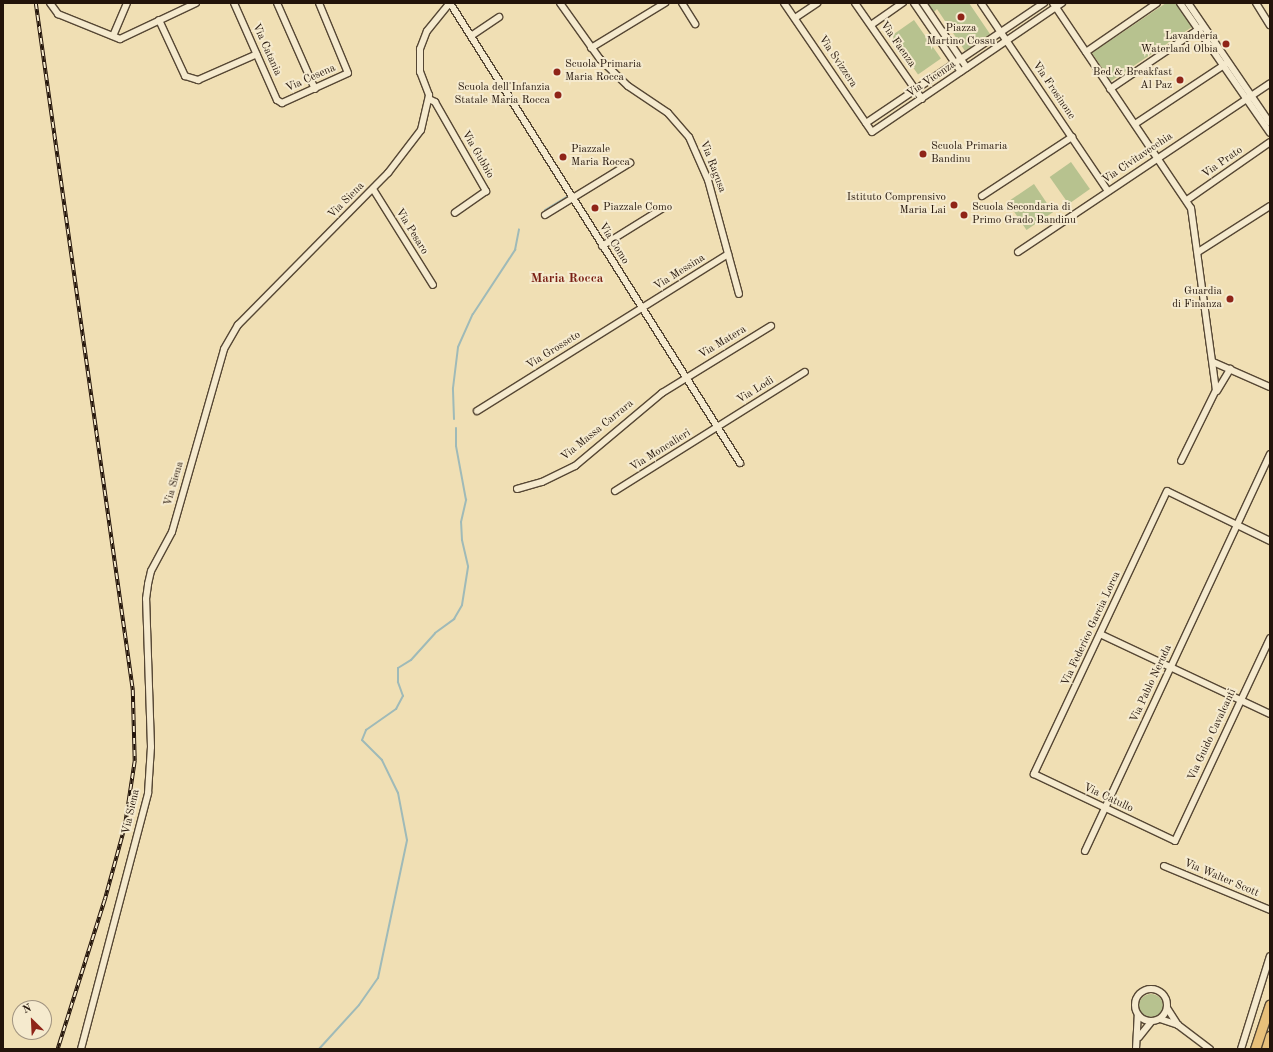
<!DOCTYPE html>
<html>
<head>
<meta charset="utf-8">
<style>
	body { margin:0 }
	#map { position:relative; width:1273px; height:1052px; overflow:hidden; background:#f0dfb4; font-family:"Old Standard TT",serif }
	div>[style] { position:absolute }
	.green>* { inset:0; background:#b7c28f; transform-origin:0 0 }
	.round { border-radius:50% }
	.stream>* { height:2px; margin:-1px; padding:0 1px; transform-origin:1px; border-radius:1px; background:#9fbab8 }
	.roads { filter:drop-shadow(1px 0 #564734) drop-shadow(-1px 0 #564734) drop-shadow(0 1px #564734) drop-shadow(0 -1px #564734) }
	.minor>* { height:6px; margin:-3px; padding:0 3px; transform-origin:3px; border-radius:3px; background:#f5eace }
	.minor>.ring { margin:-3px; padding:0; box-sizing:content-box; background:none; border:6px solid #f5eace; border-radius:50% }
	.highway>* { height:9px; margin:-4.5px; padding:0 4.5px; transform-origin:4.5px; border-radius:4.5px; background:#e8c07a }
	.rail>* { height:3.5px; margin-top:-1.75px; transform-origin:0; background:repeating-linear-gradient(90deg,#f5eace 0 6px,#23140a 0 12px); box-sizing:border-box; border-block:1px solid #23140a }
	.dots>* { width:11px; height:11px; translate:-50% -50%; box-sizing:border-box; border:2px solid #f5eace; border-radius:50% }
	span { translate:-50% -50%; white-space:nowrap; text-align:center; line-height:1.15; -webkit-text-stroke:4px #f5eace; paint-order:stroke }
	.poi-label { font-size:11px; color:#23140a }
	.right { translate:-100% -50%; text-align:right }
	.left { translate:0 -50%; text-align:left }
	.street-label { font-size:11px; color:#23140a }
	.quarter-label { font-size:13px; color:#7a1f14; font-weight:700 }
	.frame { position:absolute; inset:0; border:4px solid #23140a; pointer-events:none }
	.north { position:absolute; left:12px; top:1000px; width:40px; height:40px; box-sizing:border-box; background:#f5eace; border:1px solid #a19480; border-radius:50%; rotate:336deg; font-size:11px; font-weight:700; line-height:16px; text-align:center; color:#23140a }
	.north::after { content:''; display:block; margin:auto; width:14px; height:18px; background:#8f2418; clip-path:polygon(50% 0,100% 100%,50% 72%,0 100%) }
</style>
</head>
<body>
<div id="map">
	<div class="green">
		<i style="clip-path:polygon(927px 3px,969px 3px,990px 34px,965px 51px,937px 9px,933px 13px)"></i>
		<i style="clip-path:polygon(1166px 3px,1176px 3px,1192px 27px,1111px 81px,1092px 53px)"></i>
		<i style="left:914px;top:20px;width:47px;height:28px;rotate:55deg"></i>
		<i style="left:1071px;top:162px;width:33px;height:26px;rotate:55deg"></i>
		<i style="left:1034px;top:184px;width:34px;height:32px;rotate:56deg"></i>
		<i class="round" style="left:1139px;top:994px;width:24px;height:24px"></i>
	</div>
	<div class="stream">
		<i style="left:545px;top:210px;width:27px;rotate:-31deg"></i>
		<i style="left:454px;top:419px;width:31px;rotate:-92deg"></i>
		<i style="left:453px;top:388px;width:41px;rotate:-83deg"></i>
		<i style="left:458px;top:347px;width:36px;rotate:-66deg"></i>
		<i style="left:473px;top:314px;width:77px;rotate:-56.7deg"></i>
		<i style="left:515px;top:250px;width:21px;rotate:-79deg"></i>
		<i style="left:319px;top:1049px;width:59px;rotate:-47.7deg"></i>
		<i style="left:359px;top:1005px;width:33px;rotate:-55deg"></i>
		<i style="left:378px;top:978px;width:141px;rotate:-78.1deg"></i>
		<i style="left:407px;top:840px;width:48px;rotate:-100.8deg"></i>
		<i style="left:398px;top:793px;width:37px;rotate:-116deg"></i>
		<i style="left:382px;top:760px;width:28px;rotate:-135deg"></i>
		<i style="left:362px;top:740px;width:11px;rotate:-68deg"></i>
		<i style="left:366px;top:730px;width:37px;rotate:-35deg"></i>
		<i style="left:396px;top:709px;width:15px;rotate:-62deg"></i>
		<i style="left:403px;top:696px;width:15px;rotate:-110deg"></i>
		<i style="left:398px;top:682px;width:14px;rotate:-90deg"></i>
		<i style="left:398px;top:668px;width:15px;rotate:-32deg"></i>
		<i style="left:411px;top:660px;width:36px;rotate:-48deg"></i>
		<i style="left:435px;top:633px;width:24px;rotate:-36deg"></i>
		<i style="left:454px;top:619px;width:16px;rotate:-60deg"></i>
		<i style="left:462px;top:605px;width:39px;rotate:-81deg"></i>
		<i style="left:468px;top:566px;width:27px;rotate:-103deg"></i>
		<i style="left:462px;top:540px;width:18px;rotate:-93deg"></i>
		<i style="left:461px;top:522px;width:23px;rotate:-77deg"></i>
		<i style="left:466px;top:500px;width:55px;rotate:-100.5deg"></i>
		<i style="left:456px;top:446px;width:18px;rotate:-90deg"></i>
	</div>
	<div class="roads">
		<div class="minor">
			<i style="left:50px;top:3px;width:14px;rotate:54deg"></i>
			<i style="left:58px;top:14px;width:67px;rotate:22deg"></i>
			<i style="left:120px;top:39px;width:84px;rotate:-25.3deg"></i>
			<i style="left:234px;top:3px;width:106px;rotate:66.1deg"></i>
			<i style="left:277px;top:100px;width:6px;rotate:31deg"></i>
			<i style="left:282px;top:103px;width:72px;rotate:-24.4deg"></i>
			<i style="left:348px;top:73px;width:76px;rotate:-112.5deg"></i>
			<i style="left:277px;top:3px;width:94px;rotate:66.2deg"></i>
			<i style="left:560px;top:3px;width:69px;rotate:54.5deg"></i>
			<i style="left:600px;top:59px;width:39px;rotate:44deg"></i>
			<i style="left:628px;top:86px;width:48px;rotate:34deg"></i>
			<i style="left:668px;top:113px;width:32px;rotate:49deg"></i>
			<i style="left:689px;top:137px;width:47px;rotate:66.2deg"></i>
			<i style="left:708px;top:180px;width:118px;rotate:74.8deg"></i>
			<i style="left:682px;top:3px;width:25px;rotate:58deg"></i>
			<i style="left:784px;top:3px;width:156px;rotate:55.7deg"></i>
			<i style="left:872px;top:132px;width:230px;rotate:-34.2deg"></i>
			<i style="left:855px;top:3px;width:117px;rotate:55.1deg"></i>
			<i style="left:914px;top:3px;width:83px;rotate:55.7deg"></i>
			<i style="left:923px;top:3px;width:78px;rotate:55.9deg"></i>
			<i style="left:981px;top:3px;width:227px;rotate:56deg"></i>
			<i style="left:1053px;top:3px;width:247px;rotate:56.1deg"></i>
			<i style="left:1191px;top:208px;width:184px;rotate:82.2deg"></i>
			<i style="left:1216px;top:390px;width:79px;rotate:116.2deg"></i>
			<i style="left:1180px;top:3px;width:158px;rotate:55.3deg"></i>
			<i style="left:1188px;top:3px;width:145px;rotate:55.7deg"></i>
			<i style="left:1256px;top:3px;width:26px;rotate:58deg"></i>
			<i style="left:795px;top:18px;width:27px;rotate:-34deg"></i>
			<i style="left:159px;top:20px;width:62px;rotate:65.1deg"></i>
			<i style="left:185px;top:76px;width:14px;rotate:17deg"></i>
			<i style="left:198px;top:80px;width:64px;rotate:-23.8deg"></i>
			<i style="left:871px;top:25px;width:39px;rotate:-35deg"></i>
			<i style="left:113px;top:36px;width:36px;rotate:-67deg"></i>
			<i style="left:471px;top:36px;width:34px;rotate:-34deg"></i>
			<i style="left:591px;top:48px;width:87px;rotate:-31.3deg"></i>
			<i style="left:1086px;top:52px;width:86px;rotate:-34.6deg"></i>
			<i style="left:1110px;top:89px;width:111px;rotate:-34deg"></i>
			<i style="left:429px;top:99px;width:7px;rotate:27deg"></i>
			<i style="left:435px;top:102px;width:103px;rotate:60.2deg"></i>
			<i style="left:486px;top:191px;width:38px;rotate:145deg"></i>
			<i style="left:866px;top:123px;width:215px;rotate:-34deg"></i>
			<i style="left:1135px;top:124px;width:110px;rotate:-33.5deg"></i>
			<i style="left:373px;top:189px;width:113px;rotate:58deg"></i>
			<i style="left:982px;top:196px;width:108px;rotate:-33.2deg"></i>
			<i style="left:1187px;top:200px;width:101px;rotate:-34.9deg"></i>
			<i style="left:545px;top:215px;width:100px;rotate:-31.5deg"></i>
			<i style="left:602px;top:246px;width:72px;rotate:-31.9deg"></i>
			<i style="left:1018px;top:252px;width:303px;rotate:-33.8deg"></i>
			<i style="left:1198px;top:252px;width:85px;rotate:-32.6deg"></i>
			<i style="left:1213px;top:362px;width:62px;rotate:23.7deg"></i>
			<i style="left:1217px;top:391px;width:26px;rotate:-59deg"></i>
			<i style="left:477px;top:411px;width:296px;rotate:-32deg"></i>
			<i style="left:517px;top:489px;width:26px;rotate:-16deg"></i>
			<i style="left:542px;top:482px;width:37px;rotate:-26deg"></i>
			<i style="left:575px;top:466px;width:114px;rotate:-40deg"></i>
			<i style="left:662px;top:393px;width:128px;rotate:-31.6deg"></i>
			<i style="left:615px;top:491px;width:224px;rotate:-32.1deg"></i>
			<i style="left:1270px;top:541px;width:114px;rotate:-154.1deg"></i>
			<i style="left:1167px;top:491px;width:313px;rotate:115.2deg"></i>
			<i style="left:1034px;top:774px;width:156px;rotate:25.4deg"></i>
			<i style="left:1175px;top:841px;width:224px;rotate:-64.9deg"></i>
			<i style="left:1100px;top:634px;width:188px;rotate:25.2deg"></i>
			<i style="left:1085px;top:851px;width:438px;rotate:-65deg"></i>
			<i style="left:1164px;top:866px;width:115px;rotate:22.5deg"></i>
			<i class="ring" style="left:1135px;top:989px;width:26px;height:26px"></i>
			<i style="left:1167px;top:1008px;width:20px;rotate:57deg"></i>
			<i style="left:1160px;top:1019px;width:19px;rotate:18deg"></i>
			<i style="left:1178px;top:1025px;width:40px;rotate:37deg"></i>
			<i style="left:1139px;top:1037px;width:19px;rotate:-51deg"></i>
			<i style="left:81px;top:1049px;width:265px;rotate:-75.3deg"></i>
			<i style="left:148px;top:793px;width:46px;rotate:-86.3deg"></i>
			<i style="left:151px;top:747px;width:148px;rotate:-91.9deg"></i>
			<i style="left:146px;top:599px;width:15px;rotate:-82deg"></i>
			<i style="left:148px;top:584px;width:13px;rotate:-77deg"></i>
			<i style="left:151px;top:571px;width:44px;rotate:-61.7deg"></i>
			<i style="left:172px;top:532px;width:190px;rotate:-74.1deg"></i>
			<i style="left:224px;top:349px;width:28px;rotate:-60deg"></i>
			<i style="left:238px;top:325px;width:214px;rotate:-45.4deg"></i>
			<i style="left:388px;top:173px;width:54px;rotate:-52.5deg"></i>
			<i style="left:421px;top:130px;width:36px;rotate:-77deg"></i>
			<i style="left:429px;top:95px;width:25px;rotate:-111deg"></i>
			<i style="left:420px;top:72px;width:23px;rotate:-90deg"></i>
			<i style="left:420px;top:49px;width:19px;rotate:-69deg"></i>
			<i style="left:427px;top:31px;width:36px;rotate:-51deg"></i>
			<i style="left:450px;top:3px;width:544px;rotate:57.77deg"></i>
			<i style="left:1136px;top:1049px;width:34px;rotate:-87deg"></i>
			<i style="left:1241px;top:1049px;width:97px;rotate:-72.7deg"></i>
		</div>
		<div class="highway">
			<i style="left:1255px;top:1049px;width:47px;rotate:-71.6deg"></i>
			<i style="left:1266px;top:1049px;width:14px;rotate:-73deg"></i>
		</div>
	</div>
	<div class="rail">
		<i style="left:36px;top:3px;width:694px;rotate:81.96deg"></i>
		<i style="left:133px;top:690px;width:71px;rotate:88.4deg"></i>
		<i style="left:135px;top:761px;width:67px;rotate:98.6deg"></i>
		<i style="left:125px;top:827px;width:76px;rotate:105.3deg"></i>
		<i style="left:105px;top:900px;width:156px;rotate:107.5deg"></i>
	</div>
	<div class="dots">
		<i style="left:961px;top:17px;background:#8f2418"></i>
		<i style="left:1226px;top:44px;background:#8f2418"></i>
		<i style="left:557px;top:72px;background:#8f2418"></i>
		<i style="left:1180px;top:80px;background:#8f2418"></i>
		<i style="left:558px;top:95px;background:#8f2418"></i>
		<i style="left:923px;top:154px;background:#8f2418"></i>
		<i style="left:563px;top:157px;background:#8f2418"></i>
		<i style="left:954px;top:205px;background:#8f2418"></i>
		<i style="left:595px;top:208px;background:#8f2418"></i>
		<i style="left:964px;top:215px;background:#8f2418"></i>
		<i style="left:1230px;top:299px;background:#8f2418"></i>
	</div>
	<div class="poi-label">
		<span style="left:961px;top:36px">Piazza<br>Martino Cossu</span>
		<span class="right" style="left:1218px;top:44px">Lavanderia<br>Waterland Olbia</span>
		<span class="left" style="left:565px;top:72px">Scuola Primaria<br>Maria Rocca</span>
		<span class="right" style="left:1172px;top:80px">Bed &amp; Breakfast<br>Al Paz</span>
		<span class="right" style="left:550px;top:95px">Scuola dell'Infanzia<br>Statale Maria Rocca</span>
		<span class="left" style="left:931px;top:154px">Scuola Primaria<br>Bandinu</span>
		<span class="left" style="left:571px;top:157px">Piazzale<br>Maria Rocca</span>
		<span class="right" style="left:946px;top:205px">Istituto Comprensivo<br>Maria Lai</span>
		<span class="left" style="left:603px;top:208px">Piazzale Como</span>
		<span class="left" style="left:972px;top:215px">Scuola Secondaria di<br>Primo Grado Bandinu</span>
		<span class="right" style="left:1222px;top:299px">Guardia<br>di Finanza</span>
	</div>
	<div class="street-label">
		<span style="left:897px;top:45px;rotate:55deg">Via Faenza</span>
		<span style="left:266px;top:50px;rotate:66deg">Via Catania</span>
		<span style="left:837px;top:62px;rotate:56deg">Via Svizzera</span>
		<span style="left:311px;top:79px;rotate:-24deg">Via Cesena</span>
		<span style="left:932px;top:80px;rotate:-34deg">Via Vicenza</span>
		<span style="left:1053px;top:91px;rotate:56deg">Via Frosinone</span>
		<span style="left:477px;top:155px;rotate:60deg">Via Gubbio</span>
		<span style="left:1138px;top:159px;rotate:-34deg">Via Civitavecchia</span>
		<span style="left:1223px;top:163px;rotate:-35deg">Via Prato</span>
		<span style="left:712px;top:167px;rotate:69deg">Via Ragusa</span>
		<span style="left:347px;top:201px;rotate:-45deg">Via Siena</span>
		<span style="left:411px;top:232px;rotate:58deg">Via Pesaro</span>
		<span style="left:613px;top:244px;rotate:58deg">Via Como</span>
		<span style="left:680px;top:273px;rotate:-32deg">Via Messina</span>
		<span style="left:723px;top:343px;rotate:-31deg">Via Matera</span>
		<span style="left:554px;top:351px;rotate:-32deg">Via Grosseto</span>
		<span style="left:756px;top:391px;rotate:-32deg">Via Lodi</span>
		<span style="left:598px;top:431px;rotate:-39deg">Via Massa Carrara</span>
		<span style="left:661px;top:451px;rotate:-32deg">Via Moncalieri</span>
		<span style="left:175px;top:484px;rotate:-74deg">Via Siena</span>
		<span style="left:1092px;top:629px;rotate:-65deg">Via Federico Garcia Lorca</span>
		<span style="left:1152px;top:684px;rotate:-65deg">Via Pablo Neruda</span>
		<span style="left:1213px;top:735px;rotate:-65deg">Via Guido Cavalcanti</span>
		<span style="left:1108px;top:799px;rotate:25deg">Via Catullo</span>
		<span style="left:132px;top:812px;rotate:-77deg">Via Siena</span>
		<span style="left:1221px;top:879px;rotate:23deg">Via Walter Scott</span>
	</div>
	<div class="quarter-label">
		<span style="left:567px;top:279px">Maria Rocca</span>
	</div>
	<div class="frame"></div>
	<div class="north">N</div>
</div>
</body>
</html>
